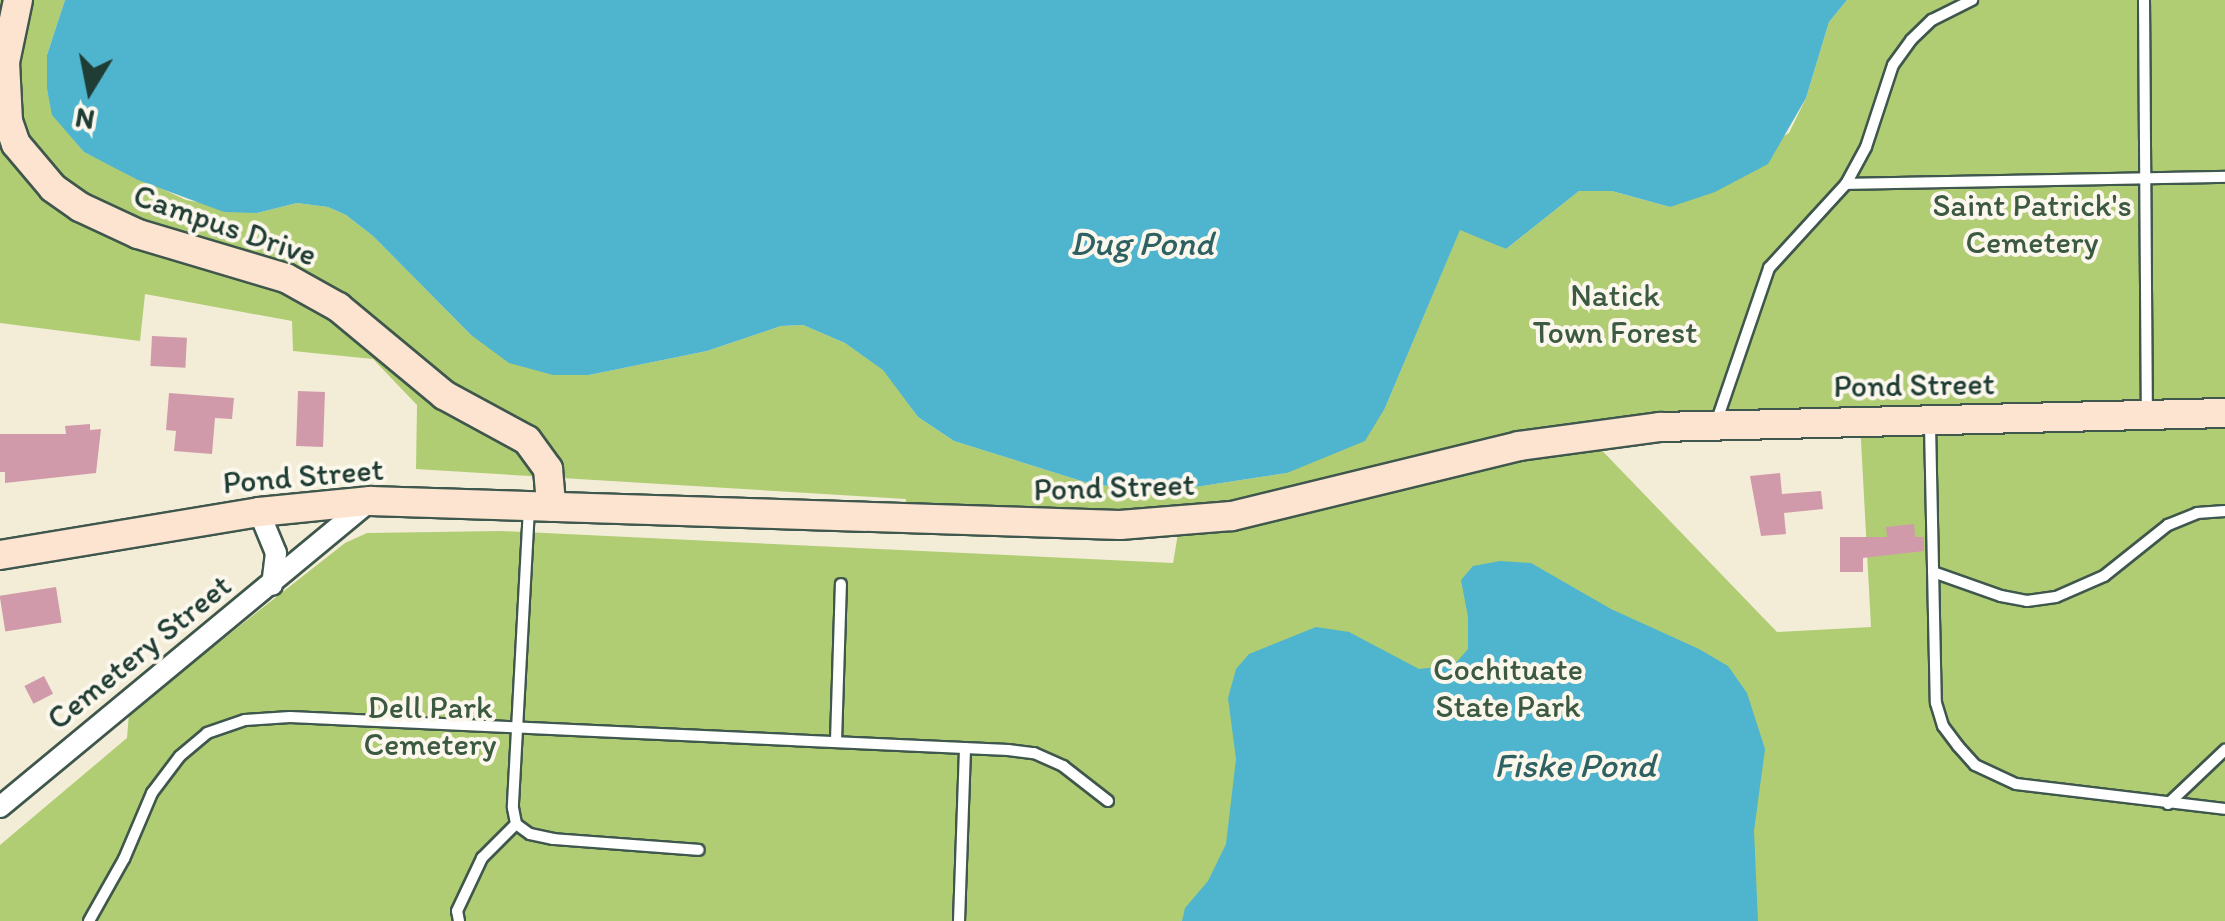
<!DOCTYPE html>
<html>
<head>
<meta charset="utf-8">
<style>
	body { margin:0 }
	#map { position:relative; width:2225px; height:921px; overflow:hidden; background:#f3edd7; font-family:Itim,sans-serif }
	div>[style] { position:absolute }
	.green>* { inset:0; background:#b0cd74 }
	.water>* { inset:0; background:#4fb4ce }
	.building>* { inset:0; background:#d09aaa; transform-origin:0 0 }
	.roads { filter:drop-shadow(2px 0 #3f574c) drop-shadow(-2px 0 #3f574c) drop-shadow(0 2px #3f574c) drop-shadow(0 -2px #3f574c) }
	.lane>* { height:10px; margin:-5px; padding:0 5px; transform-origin:5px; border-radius:5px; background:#fff }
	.street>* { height:20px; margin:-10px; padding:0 10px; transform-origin:10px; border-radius:10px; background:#fff }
	.secondary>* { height:28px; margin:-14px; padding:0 14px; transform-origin:14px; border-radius:14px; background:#fde4d1 }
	span { translate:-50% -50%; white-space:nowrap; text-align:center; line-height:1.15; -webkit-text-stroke:8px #fbf7ec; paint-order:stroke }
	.park-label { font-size:32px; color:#3c5a41 }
	.street-label { font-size:32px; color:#1f3d34 }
	.water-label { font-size:35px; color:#2d6162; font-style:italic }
	.north { position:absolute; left:40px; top:40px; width:100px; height:100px; -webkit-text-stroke:8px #fbf7ec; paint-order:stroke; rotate:190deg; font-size:28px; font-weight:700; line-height:40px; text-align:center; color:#1f3d34 }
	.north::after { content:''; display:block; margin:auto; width:35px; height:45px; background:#1f3d34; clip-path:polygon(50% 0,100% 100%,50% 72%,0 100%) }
</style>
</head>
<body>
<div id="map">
	<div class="green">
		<i style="clip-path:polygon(evenodd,0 0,65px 0,47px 55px,47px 89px,53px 115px,84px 152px,186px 200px,257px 213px,297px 203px,328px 207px,346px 215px,373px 236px,471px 335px,589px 375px,707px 351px,781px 326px,803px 325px,845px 343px,884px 370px,918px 417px,954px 441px,1094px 485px,1176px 490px,1287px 473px,1385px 408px,1460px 229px,1506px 249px,1579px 191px,1612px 191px,1670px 207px,1789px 133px,1806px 98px,1829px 22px,1847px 0,2225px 0,2225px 921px,0 921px,0 845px,127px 738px,129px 713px,345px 543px,367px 533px,501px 531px,1173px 563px,1180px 522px,903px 521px,906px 499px,416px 469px,417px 405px,373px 359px,293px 351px,292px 321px,145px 294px,140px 341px,0 323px,0 0,1860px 422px,1871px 627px,1777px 632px,1588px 436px,1860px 422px)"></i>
	</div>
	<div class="water">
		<i style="clip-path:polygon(65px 0,1847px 0,1829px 22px,1806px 98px,1768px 164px,1715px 192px,1670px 207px,1612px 191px,1579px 191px,1506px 249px,1460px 230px,1385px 408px,1365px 441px,1287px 473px,1176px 490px,1094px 485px,954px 441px,918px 417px,883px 370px,845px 343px,803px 325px,781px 326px,707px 351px,589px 375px,553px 375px,509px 363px,471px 335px,373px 236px,346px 215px,328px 207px,297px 203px,257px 213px,224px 212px,138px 180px,84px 152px,52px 115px,47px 89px,47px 55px)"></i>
		<i style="clip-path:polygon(1500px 561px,1531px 563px,1611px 609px,1699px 649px,1728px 666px,1747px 693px,1765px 749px,1754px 831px,1758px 921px,1182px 921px,1185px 908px,1208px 881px,1226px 844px,1236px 759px,1228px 698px,1236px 669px,1249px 654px,1316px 627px,1349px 632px,1419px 669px,1454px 665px,1468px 649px,1468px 617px,1461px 580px,1473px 566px)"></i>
	</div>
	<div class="building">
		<i style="left:152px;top:336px;width:35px;height:30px;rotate:3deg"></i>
		<i style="left:298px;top:391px;width:27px;height:55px;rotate:2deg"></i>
		<i style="clip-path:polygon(169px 393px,234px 398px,232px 419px,215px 418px,212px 454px,174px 451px,176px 431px,166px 430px)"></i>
		<i style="clip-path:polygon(90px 424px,90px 430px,101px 429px,96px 473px,5px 483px,5px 472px,0 472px,0 434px,66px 434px,65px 426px)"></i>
		<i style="clip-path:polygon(1780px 473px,1782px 494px,1821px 491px,1823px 509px,1784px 513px,1786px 534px,1761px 536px,1750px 476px)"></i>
		<i style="clip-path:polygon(1914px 524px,1915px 537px,1924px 537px,1924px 551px,1863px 558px,1863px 572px,1840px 572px,1840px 537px,1887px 537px,1886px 527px)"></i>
		<i style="left:56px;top:587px;width:36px;height:57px;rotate:81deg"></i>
		<i style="left:44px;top:676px;width:20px;height:22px;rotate:63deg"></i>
	</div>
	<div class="roads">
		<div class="lane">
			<i style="left:2144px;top:0;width:414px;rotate:89.6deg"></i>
			<i style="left:1846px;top:184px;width:379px;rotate:-1.1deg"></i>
			<i style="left:1716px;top:423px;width:164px;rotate:-71.1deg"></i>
			<i style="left:1769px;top:268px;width:114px;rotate:-47.5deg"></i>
			<i style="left:1846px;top:184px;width:42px;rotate:-61.6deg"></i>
			<i style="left:1866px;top:147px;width:86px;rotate:-71.8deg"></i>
			<i style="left:1893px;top:65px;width:31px;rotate:-54deg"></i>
			<i style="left:1911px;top:40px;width:29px;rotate:-44deg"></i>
			<i style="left:1932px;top:20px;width:45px;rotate:-26.6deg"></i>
			<i style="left:1930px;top:425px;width:278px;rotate:88.8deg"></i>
			<i style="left:1936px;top:703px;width:24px;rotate:73deg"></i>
			<i style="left:1943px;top:726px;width:25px;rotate:53deg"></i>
			<i style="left:1958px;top:746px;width:25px;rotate:48deg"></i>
			<i style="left:1975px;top:765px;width:45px;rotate:24.9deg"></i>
			<i style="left:2016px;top:784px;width:210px;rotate:6.8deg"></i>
			<i style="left:529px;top:508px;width:300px;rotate:93.1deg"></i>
			<i style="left:513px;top:808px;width:16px;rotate:79deg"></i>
			<i style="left:516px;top:824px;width:17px;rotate:36deg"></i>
			<i style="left:530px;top:834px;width:24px;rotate:12deg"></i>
			<i style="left:553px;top:839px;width:146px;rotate:4.3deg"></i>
			<i style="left:1933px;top:572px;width:72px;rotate:19.4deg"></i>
			<i style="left:2001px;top:596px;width:26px;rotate:11deg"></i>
			<i style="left:2027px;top:601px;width:29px;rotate:-8deg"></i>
			<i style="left:2056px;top:597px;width:52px;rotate:-23.6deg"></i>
			<i style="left:2104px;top:576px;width:82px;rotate:-38.6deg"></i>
			<i style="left:2168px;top:525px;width:31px;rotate:-22deg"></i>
			<i style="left:2197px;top:513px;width:28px;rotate:-4deg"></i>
			<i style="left:836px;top:741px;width:157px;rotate:-88.2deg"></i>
			<i style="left:2168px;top:804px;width:79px;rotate:-43.5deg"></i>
			<i style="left:89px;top:921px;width:71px;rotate:-60.6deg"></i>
			<i style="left:124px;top:859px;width:72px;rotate:-67deg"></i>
			<i style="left:152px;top:793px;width:46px;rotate:-52.9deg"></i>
			<i style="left:180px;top:756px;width:35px;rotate:-40deg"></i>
			<i style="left:207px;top:733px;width:40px;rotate:-18.9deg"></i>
			<i style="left:245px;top:720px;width:45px;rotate:-3.8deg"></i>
			<i style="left:290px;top:717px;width:719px;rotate:2.63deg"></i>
			<i style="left:1008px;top:750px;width:26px;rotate:7deg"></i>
			<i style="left:1034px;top:753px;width:32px;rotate:24deg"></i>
			<i style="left:1063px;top:766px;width:57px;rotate:37.9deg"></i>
			<i style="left:459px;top:921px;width:10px;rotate:-101deg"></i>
			<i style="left:457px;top:911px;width:59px;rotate:-64.7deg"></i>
			<i style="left:482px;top:858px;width:48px;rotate:-45deg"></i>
			<i style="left:959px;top:921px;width:173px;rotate:-88deg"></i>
		</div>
		<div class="street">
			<i style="left:259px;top:512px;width:44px;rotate:67.5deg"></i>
			<i style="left:276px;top:553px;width:32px;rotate:97deg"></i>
			<i style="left:0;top:807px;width:480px;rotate:-39.6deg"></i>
		</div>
		<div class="secondary">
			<i style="left:18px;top:0;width:63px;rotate:101.8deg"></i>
			<i style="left:5px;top:62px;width:59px;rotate:87.1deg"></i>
			<i style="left:8px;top:121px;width:24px;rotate:71deg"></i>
			<i style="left:16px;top:144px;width:57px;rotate:49.9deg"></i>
			<i style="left:53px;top:188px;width:33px;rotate:35deg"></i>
			<i style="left:80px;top:207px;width:64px;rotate:25deg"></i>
			<i style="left:138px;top:234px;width:154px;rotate:16.6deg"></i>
			<i style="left:286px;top:278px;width:60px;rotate:29.1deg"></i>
			<i style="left:338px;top:307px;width:138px;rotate:39.7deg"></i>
			<i style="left:444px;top:395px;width:94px;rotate:28.5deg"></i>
			<i style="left:527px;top:440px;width:36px;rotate:54deg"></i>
			<i style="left:548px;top:469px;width:38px;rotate:85deg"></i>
			<i style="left:0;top:555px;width:263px;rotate:-9.4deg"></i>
			<i style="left:259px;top:512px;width:112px;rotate:-5.7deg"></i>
			<i style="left:370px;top:501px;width:750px;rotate:1.83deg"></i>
			<i style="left:1120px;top:525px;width:112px;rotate:-4.6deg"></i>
			<i style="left:1232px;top:516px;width:295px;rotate:-13.7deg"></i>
			<i style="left:1519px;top:446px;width:142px;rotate:-7.7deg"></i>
			<i style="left:1660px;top:427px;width:565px;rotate:-1.42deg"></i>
		</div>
	</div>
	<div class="park-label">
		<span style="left:2032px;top:224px">Saint Patrick's<br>Cemetery</span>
		<span style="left:1615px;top:314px">Natick<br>Town Forest</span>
		<span style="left:1508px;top:688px">Cochituate<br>State Park</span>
		<span style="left:430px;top:726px">Dell Park<br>Cemetery</span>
	</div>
	<div class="street-label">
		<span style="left:225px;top:225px;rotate:19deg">Campus Drive</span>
		<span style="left:1914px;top:385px;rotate:-1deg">Pond Street</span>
		<span style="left:303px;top:476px;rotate:-5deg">Pond Street</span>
		<span style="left:1114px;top:487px;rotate:-2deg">Pond Street</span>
		<span style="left:139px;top:652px;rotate:-39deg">Cemetery Street</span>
	</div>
	<div class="water-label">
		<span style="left:1142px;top:243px">Dug Pond</span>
		<span style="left:1575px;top:765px">Fiske Pond</span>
	</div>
	<div class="north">N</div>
</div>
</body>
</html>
